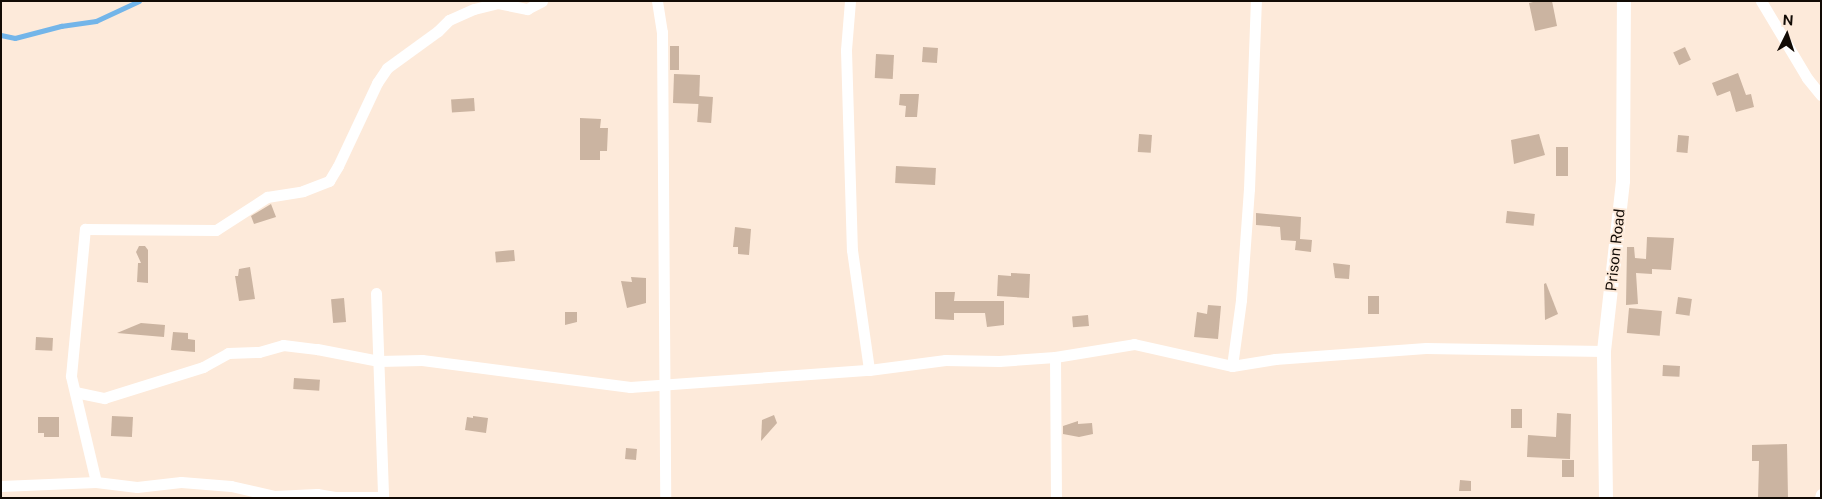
<!DOCTYPE html>
<html>
<head>
<meta charset="utf-8">
<style>
	body { margin:0 }
	#map { position:relative; width:1822px; height:499px; overflow:hidden; background:#fdeada; font-family:"Public Sans",sans-serif }
	div>[style] { position:absolute }
	.stream>* { height:4.5px; margin:-2.25px; padding:0 2.25px; transform-origin:2.25px; border-radius:2.25px; background:#73b5e9 }
	.building>* { inset:0; background:#cbb4a1; transform-origin:0 0 }
	.minor>* { height:11px; margin:-5.5px; padding:0 5.5px; transform-origin:5.5px; border-radius:5.5px; background:#fff }
	.tertiary>* { height:14px; margin:-7px; padding:0 7px; transform-origin:7px; border-radius:7px; background:#fff }
	span { translate:-50% -50%; white-space:nowrap; text-align:center; line-height:1.15; -webkit-text-stroke:4px #fdeada; paint-order:stroke }
	.street-label { font-size:15px; color:#120b05 }
	.frame { position:absolute; inset:0; border:2px solid #120b05; pointer-events:none }
	.north { position:absolute; left:1762px; top:10px; width:50px; height:50px; -webkit-text-stroke:4px #fdeada; paint-order:stroke; rotate:4deg; font-size:14px; font-weight:700; line-height:20px; text-align:center; color:#120b05 }
	.north::after { content:''; display:block; margin:auto; width:18px; height:22px; background:#120b05; clip-path:polygon(50% 0,100% 100%,50% 72%,0 100%) }
</style>
</head>
<body>
<div id="map">
	<div class="stream">
		<i style="left:1px;top:35px;width:14px;rotate:12deg"></i>
		<i style="left:15px;top:38px;width:48px;rotate:-14.6deg"></i>
		<i style="left:61px;top:26px;width:35px;rotate:-8deg"></i>
		<i style="left:96px;top:21px;width:47px;rotate:-24.9deg"></i>
	</div>
	<div class="building">
		<i style="clip-path:polygon(1537px 1px,1552px 1px,1557px 26px,1535px 31px,1529px 3px)"></i>
		<i style="left:670px;top:46px;width:9px;height:24px"></i>
		<i style="left:923px;top:47px;width:15px;height:15px;rotate:4deg"></i>
		<i style="left:1685px;top:47px;width:14px;height:13px;rotate:65deg"></i>
		<i style="left:876px;top:54px;width:18px;height:24px;rotate:3deg"></i>
		<i style="clip-path:polygon(1738px 73px,1746px 95px,1751px 94px,1754px 107px,1736px 112px,1730px 91px,1717px 96px,1712px 83px)"></i>
		<i style="left:674px;top:74px;width:26px;height:29px;rotate:2deg"></i>
		<i style="clip-path:polygon(900px 94px,919px 94px,917px 117px,905px 117px,906px 106px,899px 105px)"></i>
		<i style="left:699px;top:96px;width:14px;height:26px;rotate:4deg"></i>
		<i style="left:474px;top:98px;width:13px;height:23px;rotate:86deg"></i>
		<i style="clip-path:polygon(580px 118px,601px 119px,600px 128px,608px 128px,607px 151px,600px 151px,600px 160px,580px 160px)"></i>
		<i style="left:1139px;top:134px;width:13px;height:18px;rotate:4deg"></i>
		<i style="clip-path:polygon(1539px 134px,1545px 155px,1514px 164px,1511px 140px)"></i>
		<i style="left:1678px;top:135px;width:11px;height:17px;rotate:5deg"></i>
		<i style="left:1556px;top:147px;width:12px;height:29px"></i>
		<i style="left:896px;top:166px;width:40px;height:17px;rotate:3deg"></i>
		<i style="clip-path:polygon(271px 204px,276px 217px,254px 224px,251px 216px)"></i>
		<i style="left:1507px;top:211px;width:28px;height:12px;rotate:6deg"></i>
		<i style="clip-path:polygon(1256px 213px,1301px 217px,1300px 239px,1312px 240px,1311px 252px,1295px 250px,1296px 241px,1281px 240px,1280px 227px,1256px 225px)"></i>
		<i style="clip-path:polygon(735px 227px,751px 229px,749px 255px,738px 254px,738px 247px,733px 247px)"></i>
		<i style="clip-path:polygon(1647px 237px,1674px 238px,1671px 270px,1652px 269px,1652px 274px,1636px 273px,1638px 304px,1626px 305px,1627px 247px,1634px 247px,1635px 258px,1646px 259px)"></i>
		<i style="clip-path:polygon(139px 246px,145px 246px,148px 250px,148px 283px,137px 282px,138px 263px,141px 263px,136px 252px)"></i>
		<i style="left:514px;top:250px;width:11px;height:19px;rotate:85deg"></i>
		<i style="clip-path:polygon(1333px 263px,1350px 265px,1349px 279px,1335px 278px)"></i>
		<i style="clip-path:polygon(250px 267px,255px 299px,239px 301px,235px 276px,238px 276px,239px 269px)"></i>
		<i style="clip-path:polygon(1011px 273px,1030px 274px,1029px 298px,997px 296px,998px 275px,1011px 276px)"></i>
		<i style="clip-path:polygon(631px 277px,646px 278px,646px 303px,627px 308px,621px 281px,632px 282px)"></i>
		<i style="clip-path:polygon(1546px 283px,1558px 314px,1545px 320px,1544px 284px)"></i>
		<i style="clip-path:polygon(935px 292px,955px 292px,954px 301px,1004px 301px,1004px 325px,987px 327px,985px 313px,954px 313px,954px 320px,935px 319px)"></i>
		<i style="left:1368px;top:296px;width:11px;height:18px"></i>
		<i style="left:1678px;top:297px;width:14px;height:17px;rotate:8deg"></i>
		<i style="left:344px;top:298px;width:24px;height:13px;rotate:85deg"></i>
		<i style="clip-path:polygon(1208px 305px,1221px 306px,1218px 339px,1194px 337px,1197px 312px,1207px 314px)"></i>
		<i style="left:1629px;top:308px;width:33px;height:25px;rotate:5deg"></i>
		<i style="clip-path:polygon(565px 312px,577px 312px,577px 322px,565px 325px)"></i>
		<i style="left:1088px;top:315px;width:11px;height:16px;rotate:85deg"></i>
		<i style="clip-path:polygon(141px 323px,165px 325px,164px 337px,117px 333px)"></i>
		<i style="clip-path:polygon(173px 332px,188px 333px,188px 339px,195px 340px,195px 352px,171px 350px)"></i>
		<i style="left:36px;top:337px;width:17px;height:13px;rotate:3deg"></i>
		<i style="left:1663px;top:365px;width:17px;height:11px;rotate:3deg"></i>
		<i style="left:294px;top:378px;width:26px;height:11px;rotate:4deg"></i>
		<i style="left:1511px;top:409px;width:11px;height:19px"></i>
		<i style="clip-path:polygon(1557px 413px,1571px 414px,1570px 459px,1527px 457px,1528px 435px,1556px 437px)"></i>
		<i style="clip-path:polygon(774px 415px,777px 423px,761px 441px,762px 420px)"></i>
		<i style="left:112px;top:416px;width:21px;height:20px;rotate:3deg"></i>
		<i style="clip-path:polygon(473px 416px,488px 418px,486px 433px,465px 430px,467px 417px,473px 418px)"></i>
		<i style="clip-path:polygon(38px 417px,59px 417px,59px 437px,44px 437px,44px 433px,38px 433px)"></i>
		<i style="clip-path:polygon(1078px 421px,1078px 424px,1092px 423px,1093px 434px,1079px 437px,1063px 434px,1063px 426px)"></i>
		<i style="clip-path:polygon(1787px 444px,1788px 498px,1758px 498px,1759px 461px,1752px 461px,1752px 445px)"></i>
		<i style="left:626px;top:448px;width:11px;height:11px;rotate:5deg"></i>
		<i style="left:1562px;top:460px;width:12px;height:17px"></i>
		<i style="clip-path:polygon(1460px 480px,1471px 481px,1471px 491px,1459px 491px)"></i>
	</div>
	<div class="minor">
		<i style="left:657px;top:1px;width:31px;rotate:81deg"></i>
		<i style="left:662px;top:32px;width:466px;rotate:89.6deg"></i>
		<i style="left:850px;top:1px;width:49px;rotate:94.7deg"></i>
		<i style="left:846px;top:50px;width:200px;rotate:88.3deg"></i>
		<i style="left:852px;top:250px;width:121px;rotate:81.9deg"></i>
		<i style="left:1761px;top:1px;width:90px;rotate:59.1deg"></i>
		<i style="left:1807px;top:78px;width:22px;rotate:51deg"></i>
		<i style="left:376px;top:293px;width:205px;rotate:88deg"></i>
		<i style="left:1055px;top:357px;width:141px;rotate:89.6deg"></i>
		<i style="left:1232px;top:366px;width:67px;rotate:-82.2deg"></i>
		<i style="left:1241px;top:300px;width:111px;rotate:-85.9deg"></i>
		<i style="left:1249px;top:189px;width:188px;rotate:-87.9deg"></i>
		<i style="left:75px;top:392px;width:30px;rotate:12deg"></i>
		<i style="left:104px;top:398px;width:104px;rotate:-17.4deg"></i>
		<i style="left:203px;top:367px;width:29px;rotate:-29deg"></i>
		<i style="left:228px;top:353px;width:31px;rotate:-2deg"></i>
		<i style="left:259px;top:352px;width:25px;rotate:-16deg"></i>
		<i style="left:283px;top:345px;width:34px;rotate:7deg"></i>
		<i style="left:317px;top:349px;width:63px;rotate:11deg"></i>
		<i style="left:379px;top:361px;width:43px;rotate:-1.3deg"></i>
		<i style="left:422px;top:360px;width:210px;rotate:7.4deg"></i>
		<i style="left:630px;top:387px;width:240px;rotate:-4.1deg"></i>
		<i style="left:869px;top:370px;width:77px;rotate:-7.5deg"></i>
		<i style="left:945px;top:360px;width:54px;rotate:1.1deg"></i>
		<i style="left:999px;top:361px;width:56px;rotate:-4.1deg"></i>
		<i style="left:1055px;top:357px;width:80px;rotate:-9.3deg"></i>
		<i style="left:1134px;top:344px;width:100px;rotate:12.7deg"></i>
		<i style="left:1232px;top:366px;width:44px;rotate:-9.2deg"></i>
		<i style="left:1275px;top:359px;width:151px;rotate:-4.2deg"></i>
		<i style="left:1426px;top:348px;width:178px;rotate:1deg"></i>
		<i style="left:96px;top:482px;width:109px;rotate:-103.3deg"></i>
		<i style="left:71px;top:376px;width:148px;rotate:-84.6deg"></i>
		<i style="left:85px;top:229px;width:131px;rotate:0.4deg"></i>
		<i style="left:216px;top:230px;width:61px;rotate:-32.9deg"></i>
		<i style="left:267px;top:197px;width:36px;rotate:-9deg"></i>
		<i style="left:303px;top:191px;width:28px;rotate:-21deg"></i>
		<i style="left:329px;top:181px;width:17px;rotate:-59deg"></i>
		<i style="left:338px;top:166px;width:92px;rotate:-64.8deg"></i>
		<i style="left:377px;top:83px;width:18px;rotate:-56deg"></i>
		<i style="left:387px;top:68px;width:63px;rotate:-36deg"></i>
		<i style="left:438px;top:31px;width:16px;rotate:-45deg"></i>
		<i style="left:449px;top:20px;width:27px;rotate:-24deg"></i>
		<i style="left:474px;top:9px;width:25px;rotate:-14deg"></i>
		<i style="left:498px;top:3px;width:30px;rotate:12deg"></i>
		<i style="left:527px;top:9px;width:17px;rotate:-28deg"></i>
		<i style="left:1px;top:486px;width:95px;rotate:-2.4deg"></i>
		<i style="left:96px;top:482px;width:41px;rotate:7deg"></i>
		<i style="left:137px;top:487px;width:44px;rotate:-6.5deg"></i>
		<i style="left:181px;top:482px;width:50px;rotate:4.6deg"></i>
		<i style="left:231px;top:486px;width:44px;rotate:13.1deg"></i>
		<i style="left:274px;top:496px;width:43px;rotate:-2.7deg"></i>
		<i style="left:317px;top:494px;width:18px;rotate:9deg"></i>
		<i style="left:335px;top:497px;width:48px"></i>
		<i style="left:1820px;top:498px;width:4px;rotate:-76deg"></i>
	</div>
	<div class="tertiary">
		<i style="left:1606px;top:498px;width:147px;rotate:-90.8deg"></i>
		<i style="left:1604px;top:351px;width:171px;rotate:-83.6deg"></i>
		<i style="left:1623px;top:181px;width:180px;rotate:-89.7deg"></i>
	</div>
	<div class="street-label">
		<span style="left:1615px;top:250px;rotate:-84deg">Prison Road</span>
	</div>
	<div class="frame"></div>
	<div class="north">N</div>
</div>
</body>
</html>
